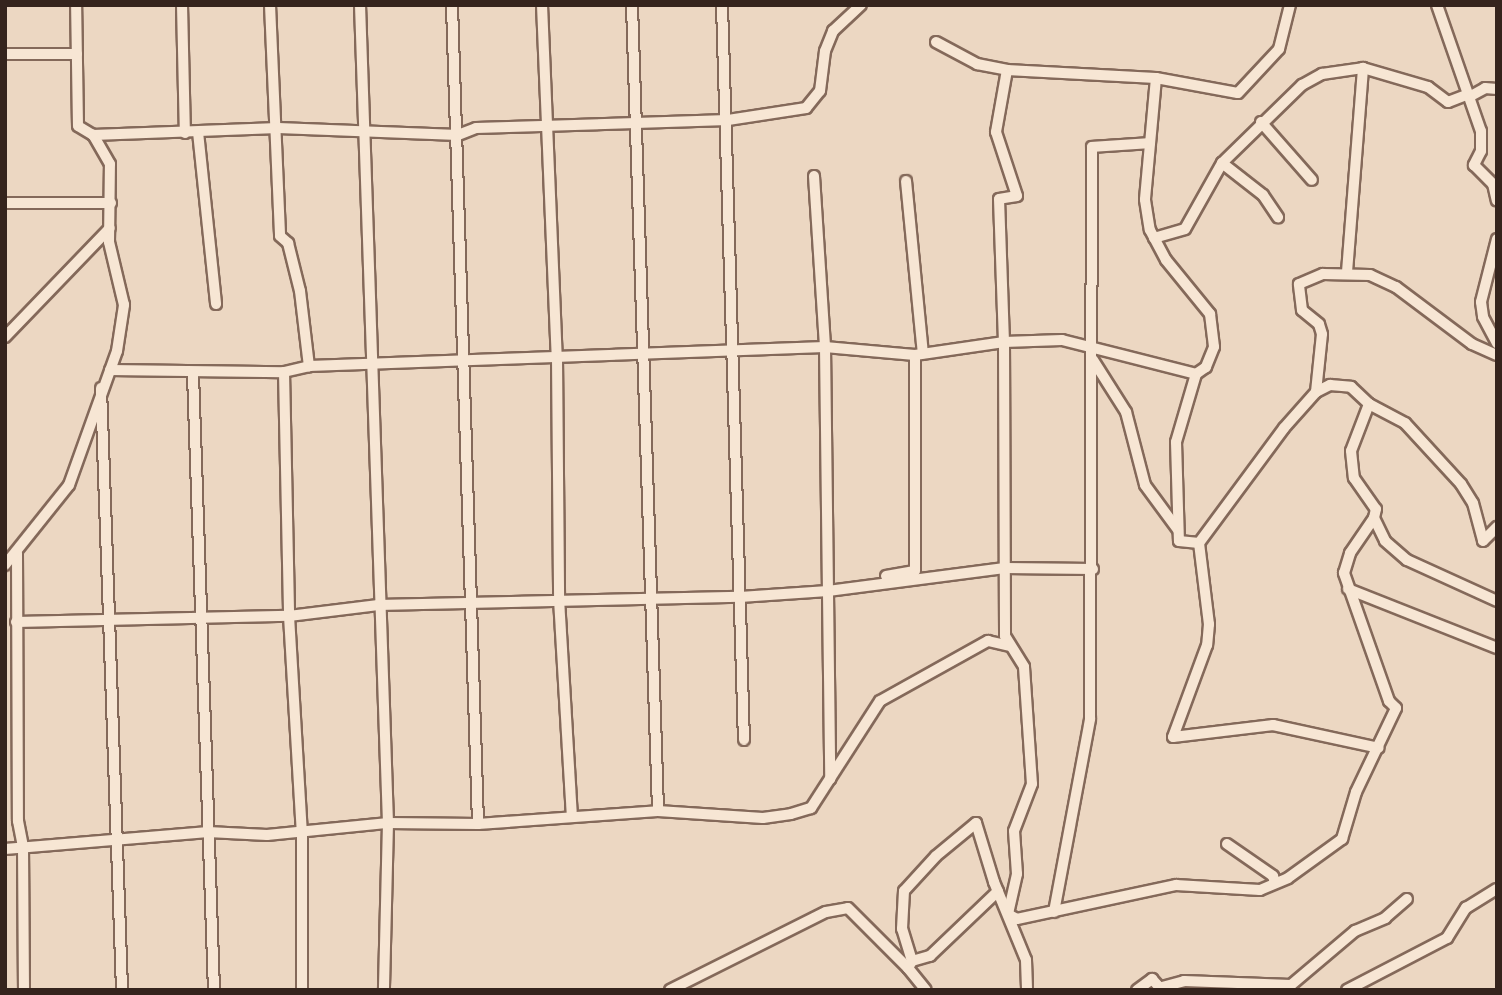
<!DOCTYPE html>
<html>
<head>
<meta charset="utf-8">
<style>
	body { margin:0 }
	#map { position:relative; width:1502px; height:995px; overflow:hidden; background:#ecd7c2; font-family:Bitter,serif }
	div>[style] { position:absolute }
	.roads { filter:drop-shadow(2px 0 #84695a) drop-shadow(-2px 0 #84695a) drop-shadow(0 2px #84695a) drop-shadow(0 -2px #84695a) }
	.street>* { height:10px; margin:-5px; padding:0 5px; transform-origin:5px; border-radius:5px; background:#f7e6d4 }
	span { translate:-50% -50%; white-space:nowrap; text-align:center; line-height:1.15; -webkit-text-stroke:5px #f3e3d1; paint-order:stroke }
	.frame { position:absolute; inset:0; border:7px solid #35241d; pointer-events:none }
</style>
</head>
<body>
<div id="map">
	<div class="roads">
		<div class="street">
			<i style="left:182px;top:5px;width:128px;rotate:88.7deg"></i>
			<i style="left:270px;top:5px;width:231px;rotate:87.5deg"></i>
			<i style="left:280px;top:236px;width:11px;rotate:41deg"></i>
			<i style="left:288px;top:243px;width:49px;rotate:76deg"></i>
			<i style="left:300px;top:291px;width:76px;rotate:83.2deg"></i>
			<i style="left:360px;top:5px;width:818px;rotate:88.04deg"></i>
			<i style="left:388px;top:823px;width:167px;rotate:91.4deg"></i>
			<i style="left:452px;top:5px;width:819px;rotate:88.18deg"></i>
			<i style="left:542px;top:5px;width:353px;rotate:87.6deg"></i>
			<i style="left:557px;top:358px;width:241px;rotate:89.5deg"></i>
			<i style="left:559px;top:599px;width:218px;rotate:86.6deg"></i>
			<i style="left:632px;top:5px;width:806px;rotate:88.15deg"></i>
			<i style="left:722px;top:5px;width:735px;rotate:88.29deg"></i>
			<i style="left:1437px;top:5px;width:133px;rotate:70.8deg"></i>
			<i style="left:1481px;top:131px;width:20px;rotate:90deg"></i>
			<i style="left:1481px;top:151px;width:16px;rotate:117deg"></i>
			<i style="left:1474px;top:165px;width:27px;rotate:45deg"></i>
			<i style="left:1493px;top:184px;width:17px;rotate:77deg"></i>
			<i style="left:936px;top:42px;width:47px;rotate:28.2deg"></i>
			<i style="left:977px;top:64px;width:31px;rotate:11deg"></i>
			<i style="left:1007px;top:70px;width:149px;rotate:3.1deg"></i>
			<i style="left:1156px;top:78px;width:83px;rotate:10.4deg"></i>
			<i style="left:1238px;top:93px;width:60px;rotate:-47deg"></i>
			<i style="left:1279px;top:49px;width:45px;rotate:-76deg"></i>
			<i style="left:5px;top:54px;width:72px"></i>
			<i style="left:1007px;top:70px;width:63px;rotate:100.1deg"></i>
			<i style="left:996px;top:132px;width:67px;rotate:71.8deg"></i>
			<i style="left:1017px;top:196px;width:18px;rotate:171deg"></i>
			<i style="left:999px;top:199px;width:143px;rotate:88deg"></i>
			<i style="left:1004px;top:342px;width:294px;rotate:89.8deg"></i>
			<i style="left:1005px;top:636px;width:36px;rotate:58deg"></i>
			<i style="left:1024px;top:667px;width:117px;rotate:86.1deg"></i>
			<i style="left:1032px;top:784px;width:50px;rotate:111deg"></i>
			<i style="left:1014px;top:831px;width:43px;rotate:86deg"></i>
			<i style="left:1017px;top:874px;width:41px;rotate:102.7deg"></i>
			<i style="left:1008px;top:914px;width:10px;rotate:29deg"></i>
			<i style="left:1017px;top:919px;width:163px;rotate:-12.1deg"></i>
			<i style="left:1176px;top:885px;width:84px;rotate:3.4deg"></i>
			<i style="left:1260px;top:890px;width:30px;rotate:-23deg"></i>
			<i style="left:1288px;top:878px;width:67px;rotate:-35.8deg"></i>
			<i style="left:1342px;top:839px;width:49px;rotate:-73.4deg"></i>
			<i style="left:1356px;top:792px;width:93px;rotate:-64.5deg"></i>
			<i style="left:1396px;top:708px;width:10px;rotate:-135deg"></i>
			<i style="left:1389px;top:701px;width:136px;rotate:-109.4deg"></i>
			<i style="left:1344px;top:573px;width:21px;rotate:-73deg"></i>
			<i style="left:1350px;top:553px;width:42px;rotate:-55.6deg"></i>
			<i style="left:1156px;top:78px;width:122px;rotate:95.2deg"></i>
			<i style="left:1145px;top:200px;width:30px;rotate:81deg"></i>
			<i style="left:1150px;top:230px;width:34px;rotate:62deg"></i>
			<i style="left:1166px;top:260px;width:70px;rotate:50.8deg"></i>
			<i style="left:1210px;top:314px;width:33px;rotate:83deg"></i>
			<i style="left:1214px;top:347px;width:22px;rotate:112deg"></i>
			<i style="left:1206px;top:367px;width:12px;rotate:145deg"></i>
			<i style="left:1196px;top:374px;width:71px;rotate:106.4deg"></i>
			<i style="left:1176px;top:442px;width:99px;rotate:88.3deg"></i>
			<i style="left:1179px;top:541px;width:20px;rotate:6deg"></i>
			<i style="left:1199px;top:543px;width:143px;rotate:-53.5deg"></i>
			<i style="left:1284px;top:428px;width:48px;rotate:-48.4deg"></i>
			<i style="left:1316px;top:392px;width:16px;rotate:-27deg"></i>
			<i style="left:1330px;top:385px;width:21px;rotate:5deg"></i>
			<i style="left:1351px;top:387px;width:25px;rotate:43deg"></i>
			<i style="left:1369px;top:404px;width:41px;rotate:27.8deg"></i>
			<i style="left:1405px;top:423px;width:83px;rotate:47.4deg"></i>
			<i style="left:1461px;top:484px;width:22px;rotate:58deg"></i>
			<i style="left:1473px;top:503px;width:39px;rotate:75deg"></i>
			<i style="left:1483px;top:541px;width:20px;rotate:-45deg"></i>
			<i style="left:1469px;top:97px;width:18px;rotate:-29deg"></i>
			<i style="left:1485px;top:88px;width:12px;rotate:5deg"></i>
			<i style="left:1261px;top:122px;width:77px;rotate:48.7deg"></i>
			<i style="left:198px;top:132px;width:173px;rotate:84deg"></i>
			<i style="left:93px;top:135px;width:185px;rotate:-2.2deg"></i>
			<i style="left:278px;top:128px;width:180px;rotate:2.2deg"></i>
			<i style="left:458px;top:135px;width:19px;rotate:-21deg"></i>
			<i style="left:476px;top:128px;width:252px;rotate:-1.8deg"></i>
			<i style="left:728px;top:120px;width:79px;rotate:-8.7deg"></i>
			<i style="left:806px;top:108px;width:22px;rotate:-51deg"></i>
			<i style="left:820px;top:91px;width:40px;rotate:-82.9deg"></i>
			<i style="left:825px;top:51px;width:22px;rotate:-68deg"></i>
			<i style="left:833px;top:31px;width:38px;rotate:-43deg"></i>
			<i style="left:1222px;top:163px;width:52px;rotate:38deg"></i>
			<i style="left:1263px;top:195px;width:27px;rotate:56deg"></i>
			<i style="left:814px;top:176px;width:171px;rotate:86.3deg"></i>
			<i style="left:825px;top:347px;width:432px;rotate:89.3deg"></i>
			<i style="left:906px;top:181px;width:173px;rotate:84.4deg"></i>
			<i style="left:5px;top:203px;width:106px"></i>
			<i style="left:1154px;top:238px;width:32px;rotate:-16deg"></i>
			<i style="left:1185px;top:229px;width:76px;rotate:-60.7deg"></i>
			<i style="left:1222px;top:163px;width:112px;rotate:-44.3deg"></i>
			<i style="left:1302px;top:85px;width:23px;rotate:-29deg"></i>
			<i style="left:1322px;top:74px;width:41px;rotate:-8.3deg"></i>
			<i style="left:1363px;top:68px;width:68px;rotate:16.3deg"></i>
			<i style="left:1428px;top:87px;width:25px;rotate:37deg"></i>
			<i style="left:1448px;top:102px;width:22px;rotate:-21deg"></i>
			<i style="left:1497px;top:239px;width:65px;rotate:104.3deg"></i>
			<i style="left:1481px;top:302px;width:15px;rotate:82deg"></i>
			<i style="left:1483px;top:317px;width:30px;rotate:62deg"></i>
			<i style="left:1347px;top:272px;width:205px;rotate:-85.5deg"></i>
			<i style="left:5px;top:337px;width:151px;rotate:-46.1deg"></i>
			<i style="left:1093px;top:360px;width:62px;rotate:57.6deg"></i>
			<i style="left:1126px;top:412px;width:75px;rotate:75.4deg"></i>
			<i style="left:1145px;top:485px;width:56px;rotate:53.7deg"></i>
			<i style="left:110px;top:370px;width:174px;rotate:0.7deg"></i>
			<i style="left:284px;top:372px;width:26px;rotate:-13deg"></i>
			<i style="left:309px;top:366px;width:516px;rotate:-2.11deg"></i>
			<i style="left:825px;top:347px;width:90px;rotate:5.1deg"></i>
			<i style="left:915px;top:355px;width:90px;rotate:-8.3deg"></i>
			<i style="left:1004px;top:342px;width:58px;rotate:-2deg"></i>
			<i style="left:1062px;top:340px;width:138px;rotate:14.2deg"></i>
			<i style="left:284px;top:372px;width:244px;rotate:88.8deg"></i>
			<i style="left:289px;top:616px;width:216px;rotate:86.6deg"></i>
			<i style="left:302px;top:832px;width:158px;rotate:90deg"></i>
			<i style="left:193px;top:374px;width:616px;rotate:88.05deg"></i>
			<i style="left:101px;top:388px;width:602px;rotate:88deg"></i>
			<i style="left:1316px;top:392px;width:58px;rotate:-84.1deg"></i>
			<i style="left:1322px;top:334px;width:10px;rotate:-107deg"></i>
			<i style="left:1319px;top:324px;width:22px;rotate:-141deg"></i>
			<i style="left:1302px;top:310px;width:26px;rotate:-97deg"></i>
			<i style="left:1299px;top:284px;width:26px;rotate:-23deg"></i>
			<i style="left:1323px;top:274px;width:47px;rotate:1.2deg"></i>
			<i style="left:1370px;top:275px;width:29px;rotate:25deg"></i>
			<i style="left:1396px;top:287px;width:95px;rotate:36.9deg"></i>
			<i style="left:1472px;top:344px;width:27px;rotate:24deg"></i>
			<i style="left:1369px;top:404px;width:50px;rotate:111deg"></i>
			<i style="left:1351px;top:451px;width:27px;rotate:84deg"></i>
			<i style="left:1354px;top:478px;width:38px;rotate:55deg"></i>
			<i style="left:1376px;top:509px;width:9px;rotate:103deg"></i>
			<i style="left:1374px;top:518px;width:25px;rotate:64deg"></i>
			<i style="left:1385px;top:541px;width:29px;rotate:41deg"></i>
			<i style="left:1407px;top:560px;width:99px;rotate:24.5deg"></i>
			<i style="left:1199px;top:543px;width:82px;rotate:83deg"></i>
			<i style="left:1209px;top:624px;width:21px;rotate:95deg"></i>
			<i style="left:1207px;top:645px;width:98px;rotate:110.3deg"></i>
			<i style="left:1173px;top:737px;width:101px;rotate:-6.8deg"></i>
			<i style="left:1273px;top:725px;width:108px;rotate:12.2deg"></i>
			<i style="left:17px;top:553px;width:268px;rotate:89.8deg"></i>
			<i style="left:18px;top:821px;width:26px;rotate:79deg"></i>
			<i style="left:23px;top:847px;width:143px;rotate:89.6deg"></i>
			<i style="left:5px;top:565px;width:102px;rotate:-51.3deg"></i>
			<i style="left:69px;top:485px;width:142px;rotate:-70.3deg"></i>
			<i style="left:117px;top:351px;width:47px;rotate:-81.3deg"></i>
			<i style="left:124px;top:305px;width:65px;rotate:-103.4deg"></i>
			<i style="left:109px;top:242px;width:78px;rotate:-89.3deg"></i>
			<i style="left:110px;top:164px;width:34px;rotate:-120deg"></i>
			<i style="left:93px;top:135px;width:17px;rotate:-149deg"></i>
			<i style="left:78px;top:126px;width:121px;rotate:-90.9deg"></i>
			<i style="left:886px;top:576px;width:29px;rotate:-10deg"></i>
			<i style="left:915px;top:571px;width:216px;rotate:-90deg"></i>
			<i style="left:1348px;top:589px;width:160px;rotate:21.6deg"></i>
			<i style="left:16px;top:622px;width:273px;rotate:-1.3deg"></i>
			<i style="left:289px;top:616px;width:90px;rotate:-7deg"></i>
			<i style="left:378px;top:605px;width:362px;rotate:-1.3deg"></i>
			<i style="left:740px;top:597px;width:88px;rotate:-3.9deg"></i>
			<i style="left:828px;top:591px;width:178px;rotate:-7.4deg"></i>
			<i style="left:1005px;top:568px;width:88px;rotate:0.7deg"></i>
			<i style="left:1227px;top:844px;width:56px;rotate:34.8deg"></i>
			<i style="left:1273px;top:876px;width:7px;rotate:74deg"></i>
			<i style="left:5px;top:849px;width:204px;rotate:-4.8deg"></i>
			<i style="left:208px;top:832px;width:59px;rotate:2.9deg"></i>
			<i style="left:267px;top:835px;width:122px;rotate:-5.7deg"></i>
			<i style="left:388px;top:823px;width:90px;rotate:0.6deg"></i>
			<i style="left:478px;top:824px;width:180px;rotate:-4.1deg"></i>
			<i style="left:658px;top:811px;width:105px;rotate:3.8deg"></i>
			<i style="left:763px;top:818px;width:28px;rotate:-8deg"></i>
			<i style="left:791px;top:814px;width:21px;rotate:-17deg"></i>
			<i style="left:811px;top:808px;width:127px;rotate:-57.2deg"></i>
			<i style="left:880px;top:701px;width:124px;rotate:-29.1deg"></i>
			<i style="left:988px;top:641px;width:22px;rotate:13deg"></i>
			<i style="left:1054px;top:912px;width:196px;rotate:-79.4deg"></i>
			<i style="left:1090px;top:719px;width:572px;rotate:-89.8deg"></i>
			<i style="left:1092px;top:147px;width:58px;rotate:-3.9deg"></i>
			<i style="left:912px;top:961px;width:19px;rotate:-16deg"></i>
			<i style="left:930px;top:956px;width:94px;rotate:-43.7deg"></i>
			<i style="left:908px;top:968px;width:28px;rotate:51deg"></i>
			<i style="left:1162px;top:987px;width:23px;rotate:-15deg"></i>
			<i style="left:1184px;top:981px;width:107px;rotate:2.1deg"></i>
			<i style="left:1291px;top:985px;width:84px;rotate:-40.2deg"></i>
			<i style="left:1355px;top:931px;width:33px;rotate:-23deg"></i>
			<i style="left:1385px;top:918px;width:29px;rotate:-41deg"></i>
			<i style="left:670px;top:990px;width:174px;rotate:-26.6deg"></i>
			<i style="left:826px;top:912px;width:22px;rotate:-10deg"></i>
			<i style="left:848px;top:908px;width:85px;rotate:45deg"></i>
			<i style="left:908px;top:968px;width:8px;rotate:-60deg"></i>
			<i style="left:912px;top:961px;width:34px;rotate:-107deg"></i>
			<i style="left:902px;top:929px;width:38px;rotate:-87deg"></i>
			<i style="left:904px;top:891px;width:47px;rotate:-47.6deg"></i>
			<i style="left:936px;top:856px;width:52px;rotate:-39.5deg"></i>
			<i style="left:976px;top:823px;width:62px;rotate:73deg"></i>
			<i style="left:994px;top:882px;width:84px;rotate:67.7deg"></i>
			<i style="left:1026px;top:960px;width:30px;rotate:88deg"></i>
			<i style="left:1137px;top:990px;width:19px;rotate:-36deg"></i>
			<i style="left:1152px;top:979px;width:15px;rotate:48deg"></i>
			<i style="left:1347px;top:990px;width:113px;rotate:-27.5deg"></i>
			<i style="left:1447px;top:938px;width:36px;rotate:-58deg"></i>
			<i style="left:1466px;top:908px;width:36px;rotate:-32deg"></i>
		</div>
	</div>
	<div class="frame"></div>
</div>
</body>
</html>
